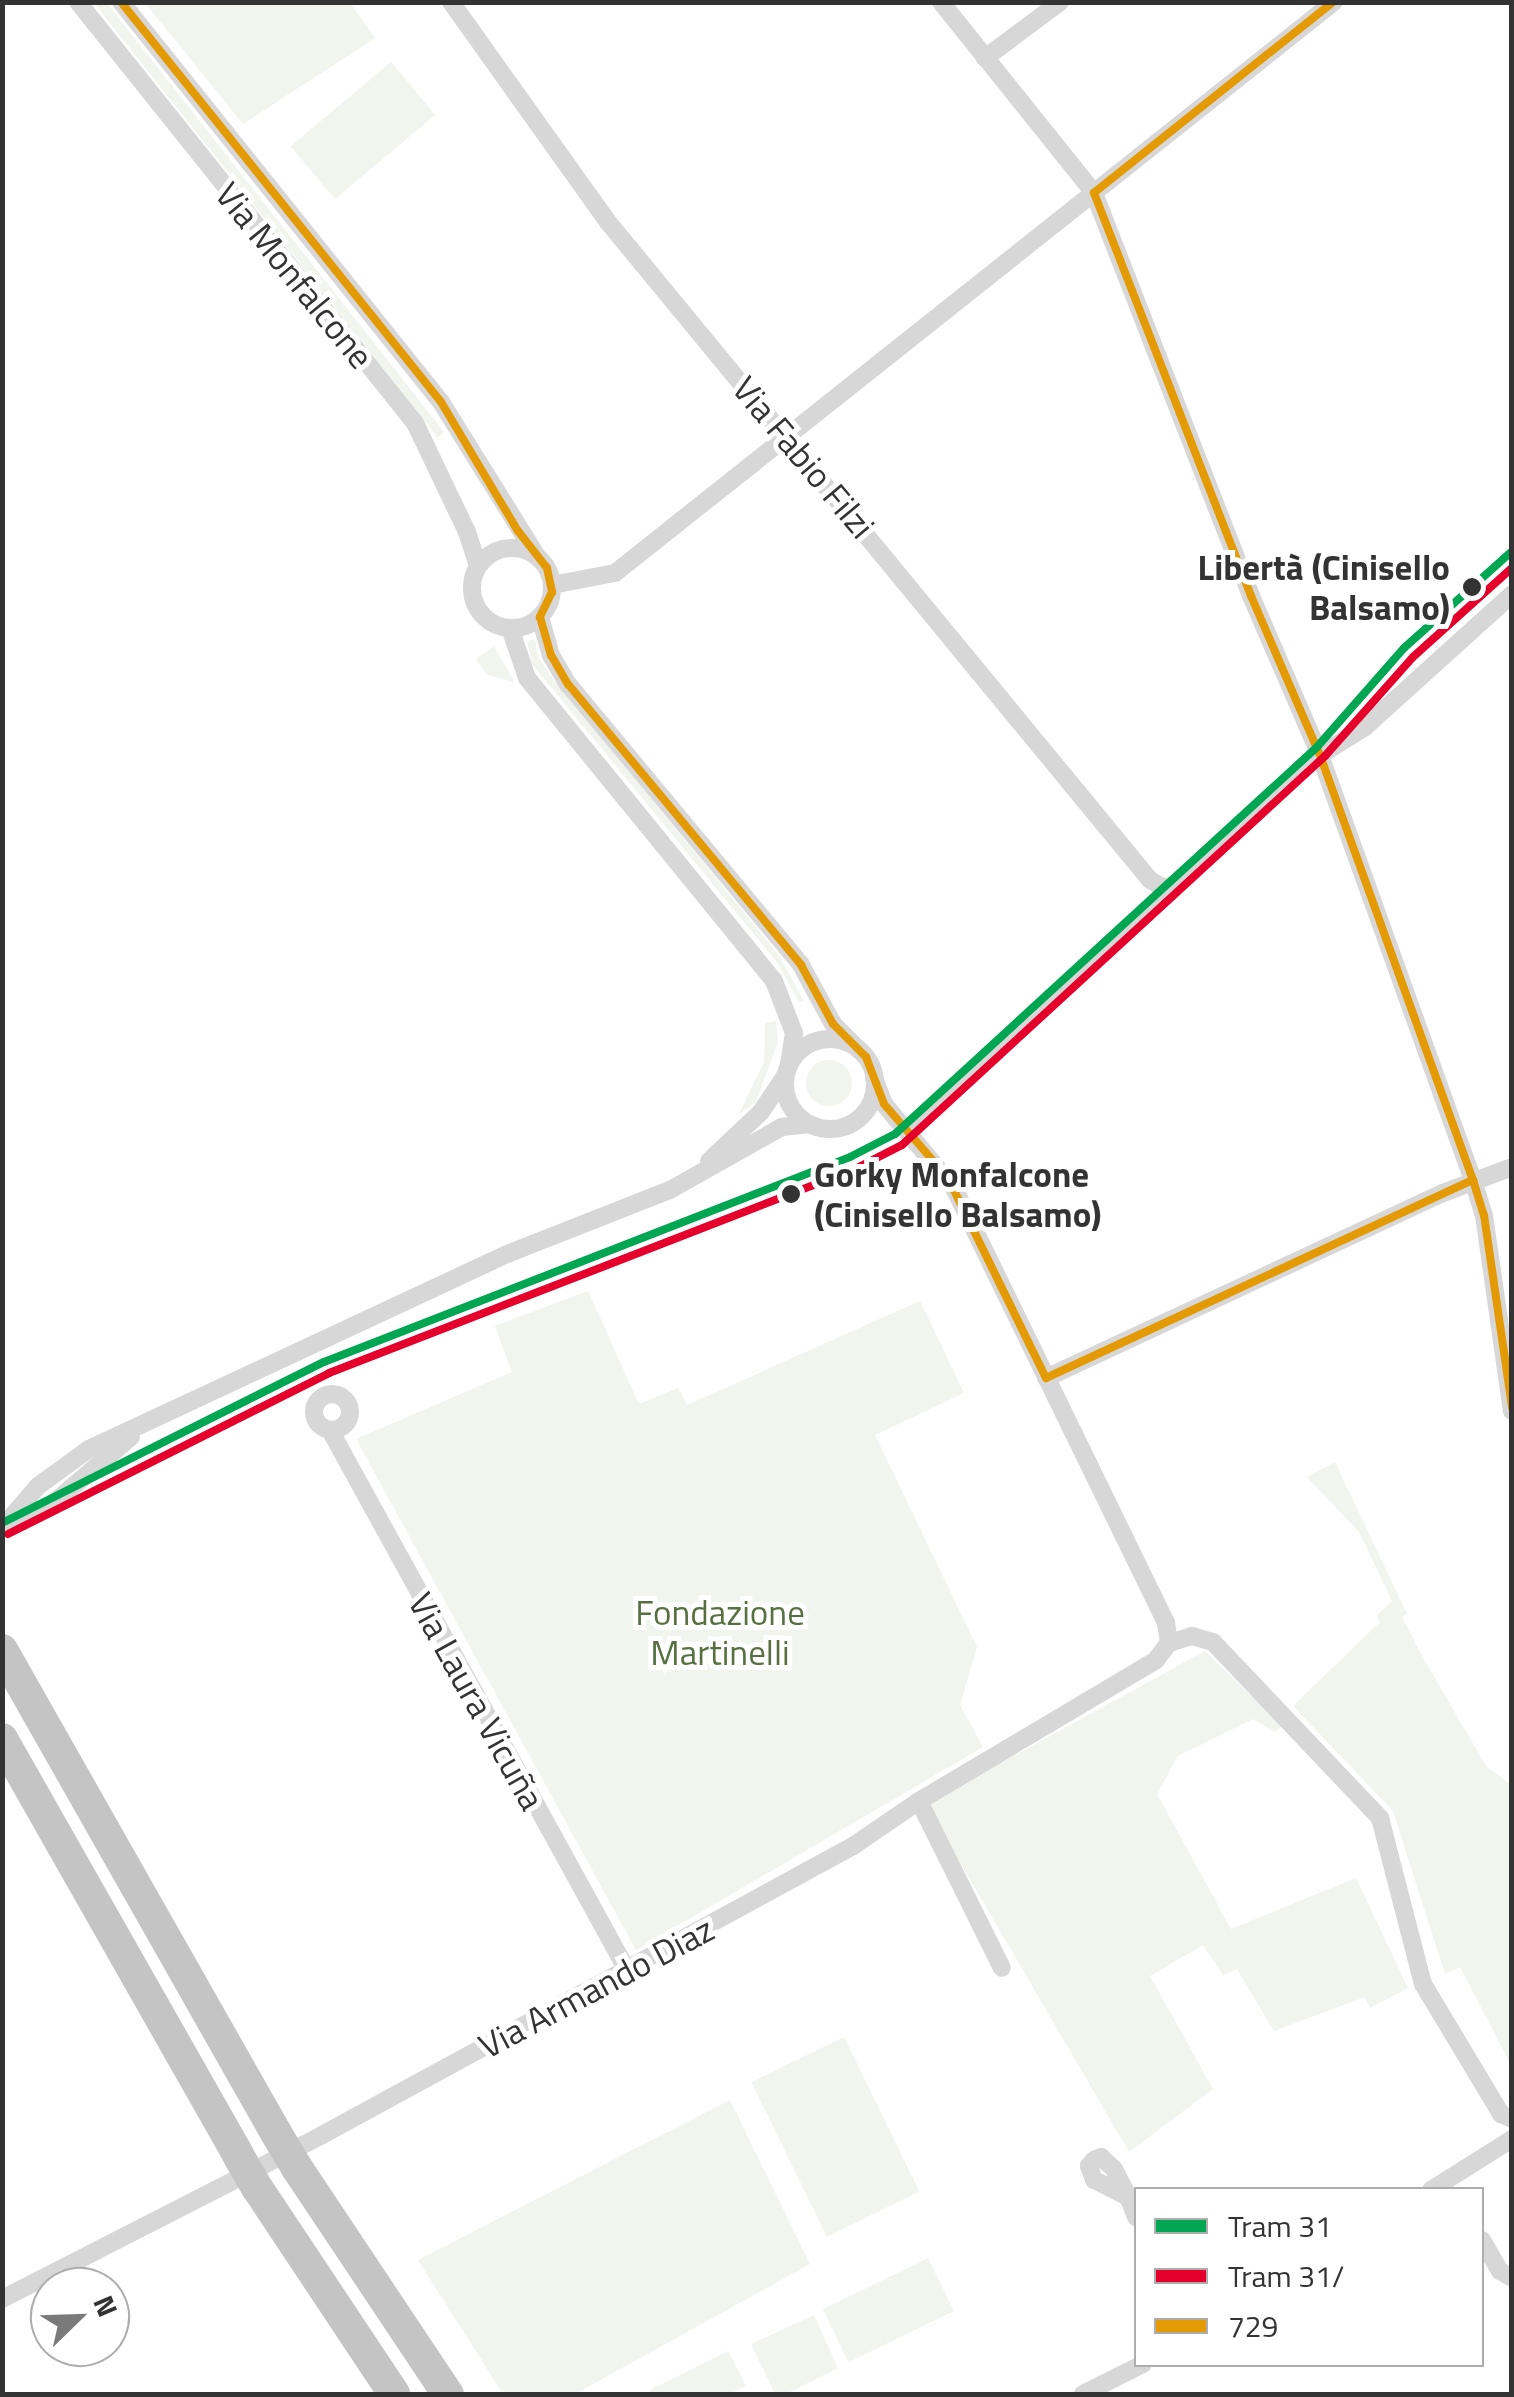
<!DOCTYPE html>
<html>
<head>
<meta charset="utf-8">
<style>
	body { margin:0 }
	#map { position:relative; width:1514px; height:2397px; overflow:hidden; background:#fff; font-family:"Titillium Web",sans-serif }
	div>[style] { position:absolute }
	.green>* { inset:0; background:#f1f5ed; transform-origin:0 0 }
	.round { border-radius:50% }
	.minor>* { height:18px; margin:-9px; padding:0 9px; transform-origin:9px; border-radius:9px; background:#d7d7d7 }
	.minor>.ring { margin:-9px; padding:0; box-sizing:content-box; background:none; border:18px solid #d7d7d7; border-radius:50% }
	.motorway>* { height:32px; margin:-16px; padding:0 16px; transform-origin:16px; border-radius:16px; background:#c4c4c4 }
	.motorway-bridge>* { height:32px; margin:-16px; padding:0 16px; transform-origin:16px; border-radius:16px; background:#c4c4c4 }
	.bus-1>* { height:8px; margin:-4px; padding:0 4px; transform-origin:4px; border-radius:4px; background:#e39a05 }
	.tram-1>* { height:8px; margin:-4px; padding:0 4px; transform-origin:4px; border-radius:4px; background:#00a651 }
	.tram-2>* { height:8px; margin:-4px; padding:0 4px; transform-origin:4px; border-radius:4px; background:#e4002b }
	.dots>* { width:28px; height:28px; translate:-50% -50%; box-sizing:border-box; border:5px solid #fff; border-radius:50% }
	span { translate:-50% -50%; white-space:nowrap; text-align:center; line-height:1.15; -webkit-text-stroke:10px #fff; paint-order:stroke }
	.street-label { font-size:35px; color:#333 }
	.stop-label { font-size:35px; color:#333; font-weight:700 }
	.right { translate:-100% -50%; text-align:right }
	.left { translate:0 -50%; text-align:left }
	.park-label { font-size:35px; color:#56703f }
	.frame { position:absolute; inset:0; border:5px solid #333; pointer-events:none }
	.legend { position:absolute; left:1134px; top:2187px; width:350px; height:180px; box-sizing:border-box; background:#fff; border:2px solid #adadad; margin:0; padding:12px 18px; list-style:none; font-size:30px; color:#333 }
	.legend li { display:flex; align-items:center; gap:20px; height:50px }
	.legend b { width:50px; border:2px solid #adadad }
	.north { position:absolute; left:30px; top:2267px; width:100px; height:100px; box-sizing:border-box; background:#fff; border:2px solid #adadad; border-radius:50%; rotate:67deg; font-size:28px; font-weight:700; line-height:40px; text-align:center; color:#333 }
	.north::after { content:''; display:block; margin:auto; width:35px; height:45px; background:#7a7a7a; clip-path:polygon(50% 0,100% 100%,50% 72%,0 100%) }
</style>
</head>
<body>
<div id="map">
	<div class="green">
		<i style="clip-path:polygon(94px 3px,107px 3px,444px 432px,438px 438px)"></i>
		<i style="clip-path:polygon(145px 3px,350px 3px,375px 38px,243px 124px)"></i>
		<i style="left:391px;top:62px;width:69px;height:131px;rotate:50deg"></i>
		<i style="clip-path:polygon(535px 639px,538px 656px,550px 675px,778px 954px,804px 1001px,799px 1002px,776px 961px,532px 664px,527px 641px)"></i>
		<i style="clip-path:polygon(494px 646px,515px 683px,486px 674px,476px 659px)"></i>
		<i style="clip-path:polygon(776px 1021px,778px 1042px,756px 1102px,739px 1114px,764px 1062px,765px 1023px)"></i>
		<i class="round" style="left:806px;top:1060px;width:46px;height:46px"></i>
		<i style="clip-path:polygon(588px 1291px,639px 1404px,678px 1388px,687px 1405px,920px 1301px,964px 1393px,875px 1435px,977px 1647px,960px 1705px,983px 1747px,636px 1950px,356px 1439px,512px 1372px,495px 1326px)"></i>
		<i style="clip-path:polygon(1335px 1462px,1407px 1614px,1402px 1617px,1421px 1654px,1486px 1766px,1511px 1785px,1511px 2065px,1460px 1967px,1445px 1974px,1393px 1811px,1293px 1706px,1380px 1622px,1377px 1615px,1392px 1601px,1359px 1532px,1307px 1477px)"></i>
		<i style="clip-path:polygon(1205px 1651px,1282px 1726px,1274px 1732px,1253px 1719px,1178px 1756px,1157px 1794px,1231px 1929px,1356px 1878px,1408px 1988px,1370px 2008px,1365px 1997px,1274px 2031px,1237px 1969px,1223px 1975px,1203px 1945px,1150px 1976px,1213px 2089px,1129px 2152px,926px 1804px)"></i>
		<i style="left:844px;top:2037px;width:172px;height:103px;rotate:64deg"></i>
		<i style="clip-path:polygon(730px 2100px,810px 2264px,575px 2394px,503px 2394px,418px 2260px)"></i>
		<i style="left:928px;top:2258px;width:59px;height:117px;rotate:64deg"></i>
		<i style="clip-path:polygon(814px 2315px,838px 2368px,786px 2394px,775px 2394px,751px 2344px)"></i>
		<i style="clip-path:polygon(728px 2351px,746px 2386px,729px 2394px,652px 2394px,650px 2390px)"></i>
	</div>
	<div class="minor">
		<i style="left:78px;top:2px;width:539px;rotate:51.32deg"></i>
		<i style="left:415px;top:423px;width:121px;rotate:64.5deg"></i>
		<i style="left:467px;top:532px;width:36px;rotate:72deg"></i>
		<i style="left:121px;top:2px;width:512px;rotate:51.34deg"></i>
		<i style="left:441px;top:402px;width:181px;rotate:58.1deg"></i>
		<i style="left:451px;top:2px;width:270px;rotate:54.5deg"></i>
		<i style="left:608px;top:222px;width:852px;rotate:50.52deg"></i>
		<i style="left:1150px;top:880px;width:16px;rotate:30deg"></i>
		<i style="left:1164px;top:888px;width:13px;rotate:-18deg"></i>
		<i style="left:941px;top:2px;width:245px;rotate:51.3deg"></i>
		<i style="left:1094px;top:193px;width:433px;rotate:68.7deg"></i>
		<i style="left:1251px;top:596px;width:176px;rotate:66.6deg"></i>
		<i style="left:1321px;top:758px;width:449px;rotate:70.2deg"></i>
		<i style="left:1473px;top:1180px;width:37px;rotate:73deg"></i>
		<i style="left:1484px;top:1215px;width:198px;rotate:81.9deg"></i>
		<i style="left:985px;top:58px;width:94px;rotate:-36.7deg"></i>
		<i class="ring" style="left:472px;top:548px;width:62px;height:62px"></i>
		<i style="left:552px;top:585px;width:64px;rotate:-10.8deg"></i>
		<i style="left:615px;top:573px;width:918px;rotate:-38.46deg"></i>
		<i style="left:540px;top:617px;width:40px;rotate:74deg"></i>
		<i style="left:551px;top:655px;width:34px;rotate:60deg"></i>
		<i style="left:568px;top:684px;width:365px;rotate:50.3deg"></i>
		<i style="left:801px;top:965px;width:67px;rotate:61.5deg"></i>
		<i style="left:833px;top:1024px;width:37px;rotate:45deg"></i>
		<i style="left:510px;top:628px;width:53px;rotate:71.2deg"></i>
		<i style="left:527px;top:678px;width:391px;rotate:50.8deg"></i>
		<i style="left:774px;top:981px;width:56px;rotate:69deg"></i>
		<i style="left:794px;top:1033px;width:33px;rotate:99deg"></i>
		<i class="ring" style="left:785px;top:1039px;width:72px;height:72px"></i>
		<i style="left:874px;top:1078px;width:28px;rotate:69deg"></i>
		<i style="left:884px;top:1104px;width:109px;rotate:50.2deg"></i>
		<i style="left:954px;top:1188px;width:484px;rotate:64deg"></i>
		<i style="left:1166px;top:1623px;width:20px;rotate:81deg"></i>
		<i style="left:908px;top:1130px;width:544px;rotate:-42.54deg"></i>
		<i style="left:1309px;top:762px;width:66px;rotate:-32deg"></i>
		<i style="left:1365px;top:727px;width:198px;rotate:-42.1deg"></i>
		<i style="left:709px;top:1161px;width:71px;rotate:-43.3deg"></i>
		<i style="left:761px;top:1112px;width:43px;rotate:-56.3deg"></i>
		<i style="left:1046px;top:1378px;width:438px;rotate:-25deg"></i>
		<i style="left:1443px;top:1193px;width:74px;rotate:-20.6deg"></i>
		<i class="ring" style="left:314px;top:1394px;width:18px;height:18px"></i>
		<i style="left:330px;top:1430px;width:616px;rotate:61.19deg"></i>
		<i style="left:7px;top:1527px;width:49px;rotate:-26.6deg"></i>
		<i style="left:51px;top:1505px;width:105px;rotate:-40.4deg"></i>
		<i style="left:2px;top:1528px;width:55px;rotate:-49.4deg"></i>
		<i style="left:38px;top:1486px;width:63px;rotate:-36deg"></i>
		<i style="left:89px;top:1449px;width:464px;rotate:-25deg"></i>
		<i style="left:510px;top:1253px;width:172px;rotate:-21.5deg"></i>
		<i style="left:670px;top:1190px;width:129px;rotate:-29.4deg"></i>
		<i style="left:782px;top:1127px;width:28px;rotate:-6deg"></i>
		<i style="left:1169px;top:1643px;width:24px;rotate:-17deg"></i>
		<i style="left:1192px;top:1636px;width:22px;rotate:16deg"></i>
		<i style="left:1213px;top:1642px;width:243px;rotate:46.5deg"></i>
		<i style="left:1380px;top:1818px;width:171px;rotate:75.5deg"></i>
		<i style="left:1423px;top:1984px;width:152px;rotate:59deg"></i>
		<i style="left:1501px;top:2114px;width:12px;rotate:24deg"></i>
		<i style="left:919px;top:1801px;width:186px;rotate:63.6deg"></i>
		<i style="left:1431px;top:2190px;width:96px;rotate:-32.2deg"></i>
		<i style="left:1128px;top:2197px;width:38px;rotate:-153deg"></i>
		<i style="left:1094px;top:2180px;width:15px;rotate:-110deg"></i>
		<i style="left:1089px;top:2166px;width:8px;rotate:-50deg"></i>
		<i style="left:1094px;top:2160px;width:8px;rotate:-23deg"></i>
		<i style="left:1101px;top:2157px;width:18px;rotate:43deg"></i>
		<i style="left:1114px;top:2169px;width:31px;rotate:63deg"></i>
		<i style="left:1128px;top:2197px;width:22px;rotate:68deg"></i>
		<i style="left:1482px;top:2240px;width:36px;rotate:60deg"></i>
		<i style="left:1500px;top:2271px;width:14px;rotate:30deg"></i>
		<i style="left:2px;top:2299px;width:360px;rotate:-27.1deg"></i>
		<i style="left:322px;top:2135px;width:605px;rotate:-28.56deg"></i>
		<i style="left:853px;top:1846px;width:80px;rotate:-34.3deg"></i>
		<i style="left:919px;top:1801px;width:276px;rotate:-30.7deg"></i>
		<i style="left:1156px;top:1660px;width:21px;rotate:-53deg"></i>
		<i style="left:1083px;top:2394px;width:67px;rotate:-26.6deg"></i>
	</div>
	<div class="motorway">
		<i style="left:2px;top:1650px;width:555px;rotate:60.43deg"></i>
		<i style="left:2px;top:1739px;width:478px;rotate:60.4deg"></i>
		<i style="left:297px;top:2168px;width:272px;rotate:56.3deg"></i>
		<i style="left:258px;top:2189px;width:246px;rotate:56.4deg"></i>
	</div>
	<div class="motorway-bridge">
		<i style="left:276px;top:2133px;width:41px;rotate:59deg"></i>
		<i style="left:238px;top:2155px;width:39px;rotate:60deg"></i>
	</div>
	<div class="bus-1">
		<i style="left:121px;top:2px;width:512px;rotate:51.34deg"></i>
		<i style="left:441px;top:402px;width:150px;rotate:59.2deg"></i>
		<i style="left:518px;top:531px;width:47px;rotate:51.9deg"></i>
		<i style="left:547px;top:568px;width:25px;rotate:78deg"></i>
		<i style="left:552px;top:592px;width:28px;rotate:116deg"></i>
		<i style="left:540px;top:617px;width:40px;rotate:74deg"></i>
		<i style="left:551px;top:655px;width:34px;rotate:60deg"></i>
		<i style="left:568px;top:684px;width:365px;rotate:50.3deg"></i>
		<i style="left:801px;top:965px;width:67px;rotate:61.5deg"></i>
		<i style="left:833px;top:1024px;width:47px;rotate:45deg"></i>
		<i style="left:866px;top:1057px;width:50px;rotate:69deg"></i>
		<i style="left:884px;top:1104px;width:98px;rotate:49.1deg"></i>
		<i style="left:948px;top:1178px;width:223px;rotate:63.9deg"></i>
		<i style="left:1046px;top:1378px;width:471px;rotate:-24.9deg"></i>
		<i style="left:1333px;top:2px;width:306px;rotate:141.4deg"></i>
		<i style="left:1094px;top:193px;width:433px;rotate:68.7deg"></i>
		<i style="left:1251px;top:596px;width:176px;rotate:66.6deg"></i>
		<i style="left:1321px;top:758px;width:449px;rotate:70.2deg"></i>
		<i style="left:1473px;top:1180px;width:37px;rotate:73deg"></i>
		<i style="left:1484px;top:1215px;width:195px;rotate:81.7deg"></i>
	</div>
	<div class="tram-1">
		<i style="left:2px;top:1523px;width:360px;rotate:-26.6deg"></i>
		<i style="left:324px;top:1362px;width:565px;rotate:-21.29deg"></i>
		<i style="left:850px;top:1157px;width:51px;rotate:-27.1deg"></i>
		<i style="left:895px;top:1134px;width:573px;rotate:-42.52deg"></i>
		<i style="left:1317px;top:747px;width:132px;rotate:-48.7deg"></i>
		<i style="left:1404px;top:648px;width:145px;rotate:-41.9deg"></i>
	</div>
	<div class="tram-2">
		<i style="left:8px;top:1534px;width:359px;rotate:-26.6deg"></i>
		<i style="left:329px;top:1373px;width:564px;rotate:-21.2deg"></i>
		<i style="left:855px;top:1169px;width:53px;rotate:-27.1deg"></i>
		<i style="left:902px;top:1145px;width:575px;rotate:-42.6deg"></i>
		<i style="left:1325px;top:756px;width:132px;rotate:-48.4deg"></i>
		<i style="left:1413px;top:657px;width:133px;rotate:-42deg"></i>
	</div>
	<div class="dots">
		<i style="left:1472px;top:587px;background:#333"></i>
		<i style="left:791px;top:1194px;background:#333"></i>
	</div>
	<div class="street-label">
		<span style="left:295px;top:275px;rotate:51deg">Via Monfalcone</span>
		<span style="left:804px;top:457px;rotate:50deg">Via Fabio Filzi</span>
		<span style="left:477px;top:1701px;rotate:61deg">Via Laura Vicuña</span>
		<span style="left:596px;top:1987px;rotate:-28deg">Via Armando Diaz</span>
	</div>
	<div class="stop-label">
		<span class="right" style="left:1450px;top:587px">Libertà (Cinisello<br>Balsamo)</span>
		<span class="left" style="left:814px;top:1194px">Gorky Monfalcone<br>(Cinisello Balsamo)</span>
	</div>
	<div class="park-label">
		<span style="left:720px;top:1632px">Fondazione<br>Martinelli</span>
	</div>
	<div class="frame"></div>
	<ul class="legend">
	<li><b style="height:12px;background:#00a651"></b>Tram 31</li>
	<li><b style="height:12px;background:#e4002b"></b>Tram 31/</li>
	<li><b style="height:12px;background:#e39a05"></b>729</li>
	</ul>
	<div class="north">N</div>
</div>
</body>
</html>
